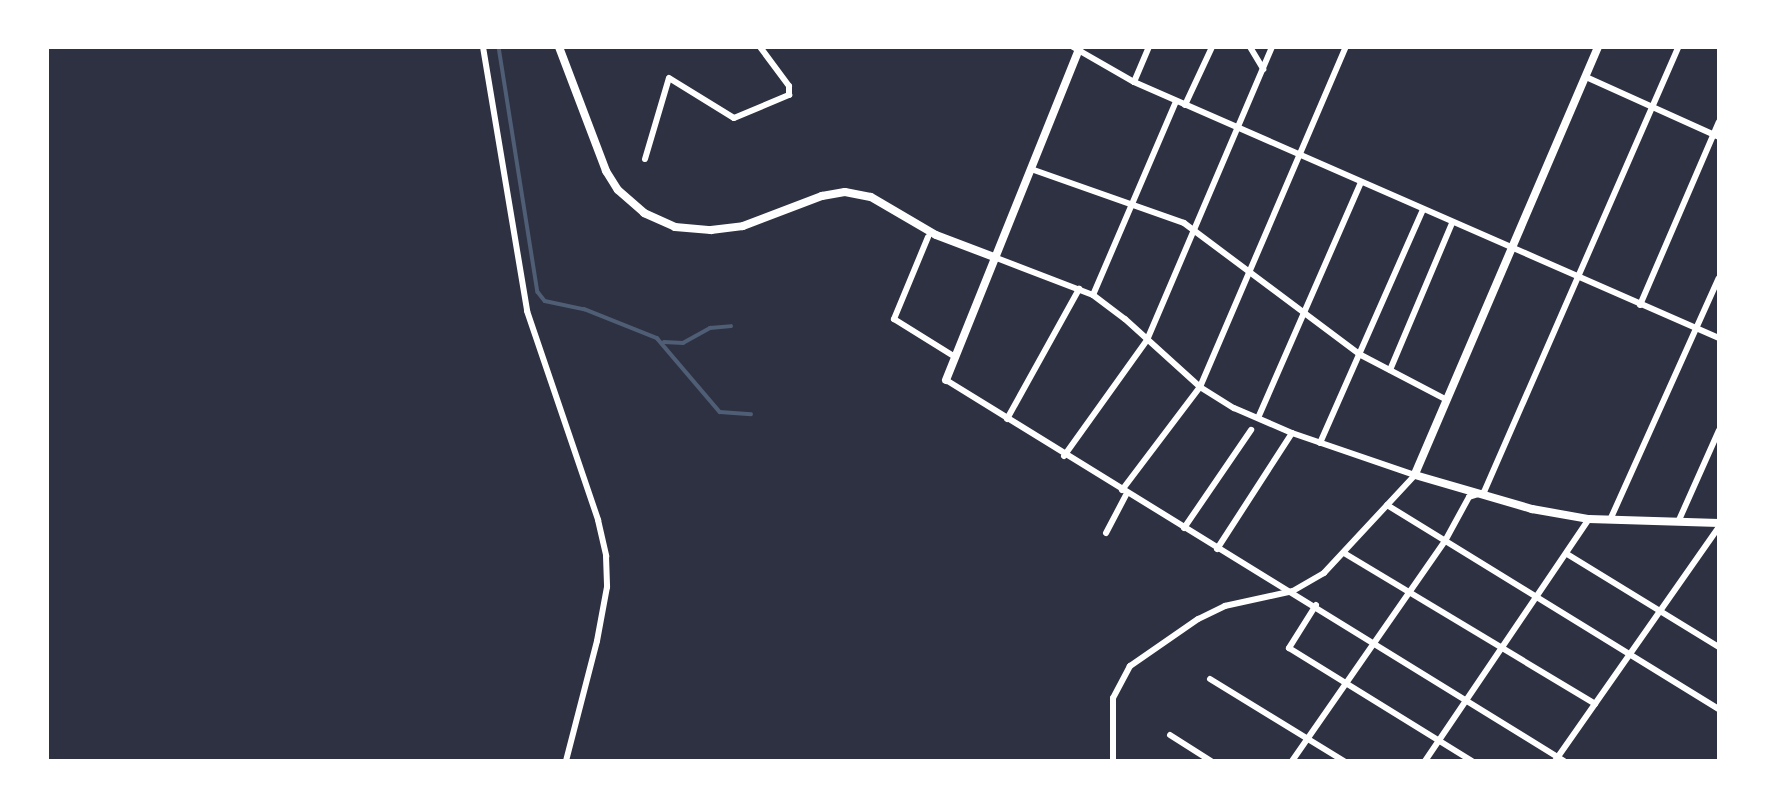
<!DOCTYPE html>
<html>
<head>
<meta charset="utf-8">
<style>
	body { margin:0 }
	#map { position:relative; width:1766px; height:808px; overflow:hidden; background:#2d3142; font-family:Raleway,sans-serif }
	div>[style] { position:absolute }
	.stream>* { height:3.5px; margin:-1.75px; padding:0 1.75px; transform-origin:1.75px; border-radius:1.75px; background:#4f5d75 }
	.minor>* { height:6px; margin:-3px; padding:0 3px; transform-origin:3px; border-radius:3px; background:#fff }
	.tertiary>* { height:8px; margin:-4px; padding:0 4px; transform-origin:4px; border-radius:4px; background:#fff }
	span { translate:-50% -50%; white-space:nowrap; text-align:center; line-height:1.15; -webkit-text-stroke:7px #fff; paint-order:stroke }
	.frame { position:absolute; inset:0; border:49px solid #fff; pointer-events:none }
</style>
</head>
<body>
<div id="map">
	<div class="stream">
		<i style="left:499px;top:47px;width:248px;rotate:81deg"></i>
		<i style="left:538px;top:292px;width:11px;rotate:52deg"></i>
		<i style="left:545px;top:301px;width:40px;rotate:12deg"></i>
		<i style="left:584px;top:309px;width:79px;rotate:21.7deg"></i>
		<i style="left:657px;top:338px;width:97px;rotate:49.6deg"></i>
		<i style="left:720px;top:412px;width:31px;rotate:4deg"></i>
		<i style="left:664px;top:342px;width:19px;rotate:3deg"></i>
		<i style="left:683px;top:343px;width:31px;rotate:-29deg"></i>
		<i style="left:710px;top:328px;width:21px;rotate:-5deg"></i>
	</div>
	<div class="minor">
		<i style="left:483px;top:47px;width:268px;rotate:80.5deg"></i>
		<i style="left:527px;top:311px;width:221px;rotate:71.2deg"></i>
		<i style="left:598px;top:520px;width:37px;rotate:77deg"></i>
		<i style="left:606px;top:556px;width:31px;rotate:88deg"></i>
		<i style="left:607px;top:587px;width:55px;rotate:100.5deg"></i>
		<i style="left:597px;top:641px;width:124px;rotate:104.5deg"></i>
		<i style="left:1073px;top:47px;width:70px;rotate:29.8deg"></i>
		<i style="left:1134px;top:82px;width:639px;rotate:23.63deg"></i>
		<i style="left:1250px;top:47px;width:26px;rotate:59deg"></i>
		<i style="left:1586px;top:77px;width:146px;rotate:24.3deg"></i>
		<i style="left:1134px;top:82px;width:38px;rotate:-67deg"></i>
		<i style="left:1185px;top:105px;width:64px;rotate:-65deg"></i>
		<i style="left:645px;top:159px;width:84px;rotate:-73.5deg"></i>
		<i style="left:669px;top:78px;width:76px;rotate:31.6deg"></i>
		<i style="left:734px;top:118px;width:60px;rotate:-22.7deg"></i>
		<i style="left:789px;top:95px;width:9px;rotate:-90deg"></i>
		<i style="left:789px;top:86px;width:49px;rotate:-126.6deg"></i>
		<i style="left:1031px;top:169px;width:162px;rotate:19.4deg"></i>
		<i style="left:1184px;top:223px;width:219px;rotate:36.8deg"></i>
		<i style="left:1359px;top:354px;width:99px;rotate:27.6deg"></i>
		<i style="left:928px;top:237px;width:89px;rotate:112.5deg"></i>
		<i style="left:894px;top:319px;width:72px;rotate:31.9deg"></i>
		<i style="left:994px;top:257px;width:106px;rotate:21deg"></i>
		<i style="left:1093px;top:295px;width:40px;rotate:37deg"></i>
		<i style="left:1125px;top:319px;width:101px;rotate:42.2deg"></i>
		<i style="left:1200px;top:387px;width:40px;rotate:32deg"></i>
		<i style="left:1234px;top:408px;width:63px;rotate:23.3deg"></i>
		<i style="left:1292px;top:433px;width:130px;rotate:18.9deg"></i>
		<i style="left:1415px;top:475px;width:134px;rotate:132.9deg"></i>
		<i style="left:1324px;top:573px;width:36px;rotate:150deg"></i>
		<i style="left:1293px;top:591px;width:70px;rotate:167.6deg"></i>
		<i style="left:1225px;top:606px;width:30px;rotate:154deg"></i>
		<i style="left:1198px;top:619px;width:83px;rotate:145.3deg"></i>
		<i style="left:1130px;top:666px;width:36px;rotate:118deg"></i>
		<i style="left:1113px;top:698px;width:63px;rotate:90deg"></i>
		<i style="left:1093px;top:295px;width:211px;rotate:-66.8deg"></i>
		<i style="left:1640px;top:305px;width:199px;rotate:-66.7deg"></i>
		<i style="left:1390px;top:370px;width:160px;rotate:-67.1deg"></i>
		<i style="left:946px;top:380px;width:726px;rotate:31.65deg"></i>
		<i style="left:1258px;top:418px;width:257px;rotate:-66.4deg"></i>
		<i style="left:1007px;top:419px;width:149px;rotate:-61deg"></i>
		<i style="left:1320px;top:443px;width:255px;rotate:-66.2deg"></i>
		<i style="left:1064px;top:456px;width:143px;rotate:-54.4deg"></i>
		<i style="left:1147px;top:340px;width:319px;rotate:-66.9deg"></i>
		<i style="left:1122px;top:490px;width:129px;rotate:-52.9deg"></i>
		<i style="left:1200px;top:387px;width:370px;rotate:-66.8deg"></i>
		<i style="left:1387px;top:505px;width:390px;rotate:31.6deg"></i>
		<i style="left:1610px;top:520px;width:265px;rotate:-65.8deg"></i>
		<i style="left:1679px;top:520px;width:98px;rotate:-66deg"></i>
		<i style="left:1184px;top:528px;width:119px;rotate:-55.6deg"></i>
		<i style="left:1106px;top:533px;width:45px;rotate:-62.3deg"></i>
		<i style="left:1217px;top:549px;width:138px;rotate:-57.1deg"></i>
		<i style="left:1344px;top:553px;width:293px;rotate:31deg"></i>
		<i style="left:1567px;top:554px;width:178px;rotate:31.5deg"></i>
		<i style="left:1316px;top:605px;width:51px;rotate:122.1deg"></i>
		<i style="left:1289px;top:648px;width:215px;rotate:31.7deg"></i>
		<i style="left:1210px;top:679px;width:157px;rotate:31.5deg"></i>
		<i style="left:1170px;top:735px;width:49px;rotate:32.4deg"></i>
		<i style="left:1292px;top:761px;width:268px;rotate:-55.2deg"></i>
		<i style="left:1445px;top:541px;width:50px;rotate:-61.4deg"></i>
		<i style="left:1469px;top:497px;width:16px;rotate:-18deg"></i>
		<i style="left:1484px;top:492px;width:485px;rotate:-66.4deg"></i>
		<i style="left:1425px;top:761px;width:292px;rotate:-55.9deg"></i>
		<i style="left:1555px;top:761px;width:286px;rotate:-55deg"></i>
	</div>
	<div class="tertiary">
		<i style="left:559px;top:47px;width:133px;rotate:69.2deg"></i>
		<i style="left:606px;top:171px;width:22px;rotate:58deg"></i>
		<i style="left:618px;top:190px;width:35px;rotate:41deg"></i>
		<i style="left:644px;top:213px;width:34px;rotate:24deg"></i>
		<i style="left:675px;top:227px;width:36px;rotate:5deg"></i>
		<i style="left:711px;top:230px;width:32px;rotate:-7deg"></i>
		<i style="left:743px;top:226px;width:85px;rotate:-20.8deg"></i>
		<i style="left:822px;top:196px;width:23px;rotate:-10deg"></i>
		<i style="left:845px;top:192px;width:26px;rotate:11deg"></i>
		<i style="left:871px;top:197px;width:75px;rotate:30.3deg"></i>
		<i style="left:936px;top:235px;width:62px;rotate:20.8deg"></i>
		<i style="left:1598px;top:47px;width:465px;rotate:113.2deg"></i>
		<i style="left:1415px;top:475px;width:122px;rotate:16.2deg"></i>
		<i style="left:1532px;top:509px;width:58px;rotate:10deg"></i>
		<i style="left:1589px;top:519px;width:130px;rotate:1.8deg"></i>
		<i style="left:946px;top:380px;width:359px;rotate:-68.1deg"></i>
	</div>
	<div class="frame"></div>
</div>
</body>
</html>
